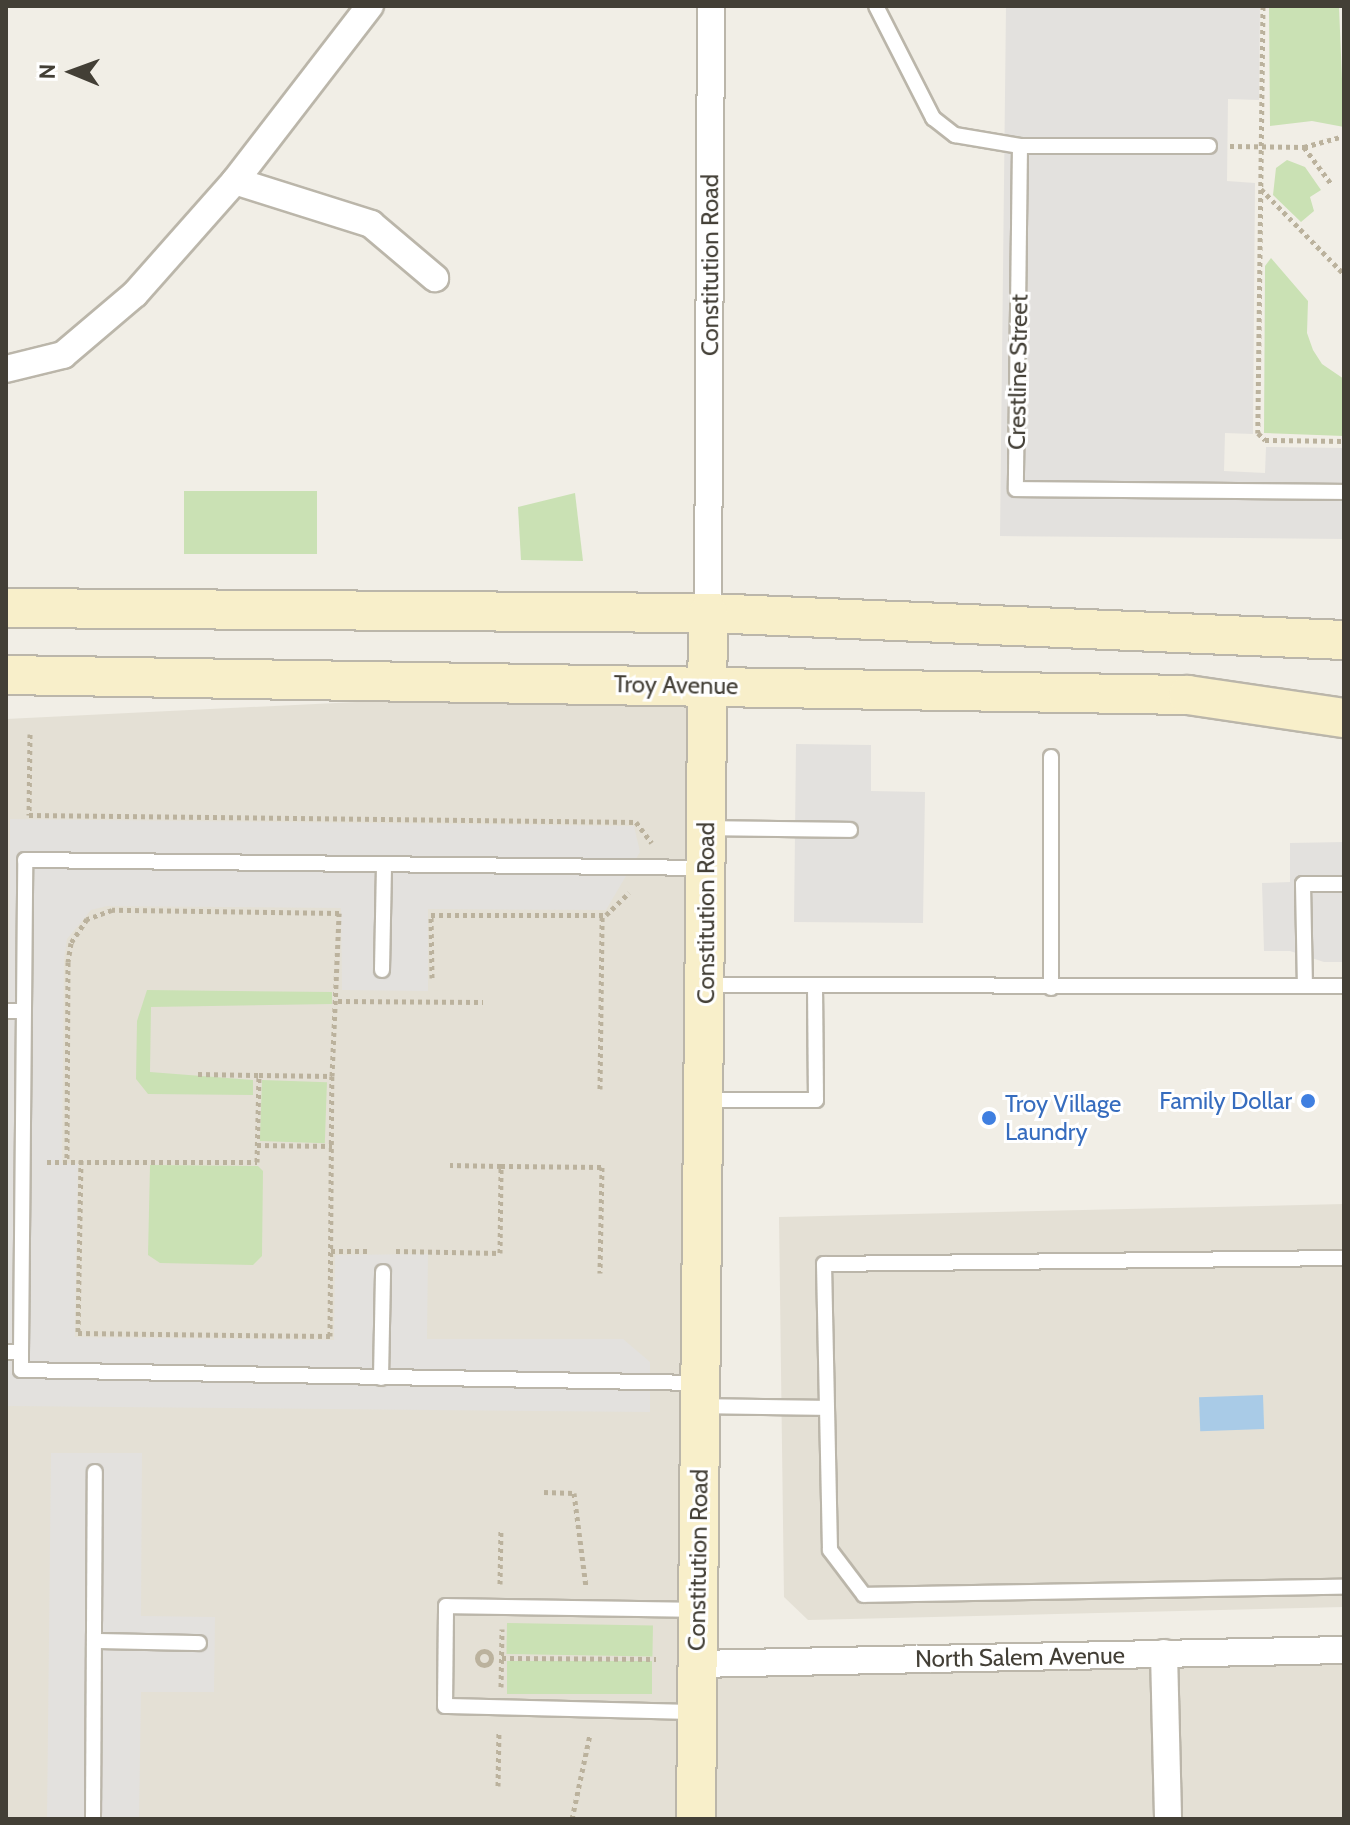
<!DOCTYPE html>
<html>
<head>
<meta charset="utf-8">
<style>
	body { margin:0 }
	#map { position:relative; width:1350px; height:1825px; overflow:hidden; background:#f1eee6; font-family:Cabin,sans-serif }
	div>[style] { position:absolute }
	.residential>* { inset:0; background:#e4e0d5 }
	.green>* { inset:0; background:#cae1b4; transform-origin:0 0 }
	.parking>* { inset:0; background:#e3e1de }
	.water>* { inset:0; background:#a9cbe7; transform-origin:0 0 }
	.path>* { height:5px; margin-top:-2.5px; transform-origin:0; background:repeating-linear-gradient(90deg,#bbb29d 0 4px,transparent 0 8px) }
	.path>.ring { margin:-2.5px; padding:0; box-sizing:content-box; background:none; border:5px solid #bbb29d; border-radius:50% }
	.roads { filter:drop-shadow(2px 0 #bbb6aa) drop-shadow(-2px 0 #bbb6aa) drop-shadow(0 2px #bbb6aa) drop-shadow(0 -2px #bbb6aa) }
	.lane>* { height:14px; margin:-7px; padding:0 7px; transform-origin:7px; border-radius:7px; background:#fff }
	.street>* { height:26px; margin:-13px; padding:0 13px; transform-origin:13px; border-radius:13px; background:#fff }
	.secondary>* { height:38px; margin:-19px; padding:0 19px; transform-origin:19px; border-radius:19px; background:#f8efca }
	.dots>* { width:22px; height:22px; translate:-50% -50%; box-sizing:border-box; border:4px solid #fff; border-radius:50% }
	span { translate:-50% -50%; white-space:nowrap; text-align:center; line-height:1.15; -webkit-text-stroke:6px #fff; paint-order:stroke }
	.street-label { font-size:24px; color:#433f36 }
	.shop-label { font-size:24px; color:#366cbe }
	.right { translate:-100% -50%; text-align:right }
	.left { translate:0 -50%; text-align:left }
	.frame { position:absolute; inset:0; border:8px solid #433f36; pointer-events:none }
	.north { position:absolute; left:32px; top:32px; width:80px; height:80px; -webkit-text-stroke:6px #fff; paint-order:stroke; rotate:271deg; font-size:22px; font-weight:700; line-height:32px; text-align:center; color:#433f36 }
	.north::after { content:''; display:block; margin:auto; width:28px; height:36px; background:#433f36; clip-path:polygon(50% 0,100% 100%,50% 72%,0 100%) }
</style>
</head>
<body>
<div id="map">
	<div class="residential">
		<i style="clip-path:polygon(707px 685px,697px 1664px,1344px 1650px,1344px 1819px,6px 1819px,6px 719px)"></i>
		<i style="clip-path:polygon(1344px 1204px,1344px 1607px,808px 1620px,784px 1597px,779px 1217px)"></i>
	</div>
	<div class="green">
		<i style="clip-path:polygon(1269px 7px,1339px 7px,1344px 127px,1312px 121px,1270px 126px)"></i>
		<i style="clip-path:polygon(1287px 160px,1305px 167px,1321px 190px,1310px 197px,1314px 211px,1301px 222px,1273px 195px,1276px 168px)"></i>
		<i style="clip-path:polygon(1271px 258px,1308px 301px,1307px 333px,1313px 350px,1322px 364px,1344px 379px,1344px 436px,1264px 433px,1265px 266px)"></i>
		<i style="left:184px;top:491px;width:133px;height:63px"></i>
		<i style="clip-path:polygon(575px 493px,583px 561px,521px 560px,518px 507px)"></i>
		<i style="clip-path:polygon(147px 990px,332px 992px,332px 1004px,151px 1007px,150px 1072px,253px 1080px,253px 1095px,148px 1094px,136px 1079px,137px 1021px)"></i>
		<i style="left:262px;top:1080px;width:65px;height:61px;rotate:2deg"></i>
		<i style="clip-path:polygon(150px 1165px,258px 1166px,263px 1171px,262px 1256px,253px 1265px,160px 1263px,148px 1255px)"></i>
		<i style="left:507px;top:1623px;width:146px;height:31px;rotate:1deg"></i>
		<i style="left:507px;top:1661px;width:145px;height:33px"></i>
	</div>
	<div class="parking">
		<i style="clip-path:polygon(1006px 6px,1260px 6px,1259px 100px,1228px 99px,1227px 181px,1255px 183px,1253px 434px,1225px 433px,1224px 471px,1265px 473px,1266px 447px,1344px 448px,1344px 539px,1000px 536px)"></i>
		<i style="clip-path:polygon(796px 744px,871px 745px,871px 791px,925px 792px,923px 923px,794px 922px)"></i>
		<i style="clip-path:polygon(10px 819px,634px 826px,640px 852px,606px 910px,428px 909px,428px 991px,342px 990px,341px 908px,107px 906px,91px 910px,67px 939px,64px 961px,62px 1163px,78px 1164px,75px 1337px,334px 1340px,335px 1255px,428px 1254px,427px 1339px,623px 1339px,650px 1362px,650px 1412px,6px 1406px)"></i>
		<i style="clip-path:polygon(1344px 842px,1344px 962px,1324px 962px,1290px 951px,1264px 951px,1262px 883px,1290px 882px,1290px 843px)"></i>
		<i style="clip-path:polygon(51px 1453px,142px 1453px,141px 1616px,215px 1617px,214px 1692px,141px 1692px,139px 1819px,47px 1819px)"></i>
	</div>
	<div class="water">
		<i style="left:1263px;top:1395px;width:34px;height:64px;rotate:88deg"></i>
	</div>
	<div class="path">
		<i style="left:1263px;top:6px;width:427px;rotate:90.7deg"></i>
		<i style="left:1258px;top:433px;width:10px;rotate:45deg"></i>
		<i style="left:1265px;top:440px;width:79px;rotate:0.7deg"></i>
		<i style="left:1230px;top:146px;width:74px;rotate:0.8deg"></i>
		<i style="left:1304px;top:147px;width:47px;rotate:53.6deg"></i>
		<i style="left:1304px;top:147px;width:41px;rotate:-15.4deg"></i>
		<i style="left:1261px;top:189px;width:119px;rotate:45.7deg"></i>
		<i style="left:30px;top:734px;width:81px;rotate:90.7deg"></i>
		<i style="left:29px;top:815px;width:607px;rotate:0.66deg"></i>
		<i style="left:636px;top:822px;width:26px;rotate:53deg"></i>
		<i style="left:432px;top:978px;width:63px;rotate:-90.9deg"></i>
		<i style="left:431px;top:915px;width:175px"></i>
		<i style="left:606px;top:915px;width:32px;rotate:-44deg"></i>
		<i style="left:338px;top:1001px;width:145px;rotate:0.4deg"></i>
		<i style="left:198px;top:1074px;width:61px;rotate:0.9deg"></i>
		<i style="left:600px;top:1089px;width:174px;rotate:-89.3deg"></i>
		<i style="left:257px;top:1145px;width:75px;rotate:0.8deg"></i>
		<i style="left:81px;top:1160px;width:173px;rotate:91deg"></i>
		<i style="left:78px;top:1333px;width:252px;rotate:0.7deg"></i>
		<i style="left:330px;top:1336px;width:260px;rotate:-89.6deg"></i>
		<i style="left:47px;top:1162px;width:210px"></i>
		<i style="left:257px;top:1162px;width:87px;rotate:-88.7deg"></i>
		<i style="left:259px;top:1075px;width:73px;rotate:0.8deg"></i>
		<i style="left:332px;top:1076px;width:163px;rotate:-87.5deg"></i>
		<i style="left:339px;top:913px;width:227px;rotate:-179.2deg"></i>
		<i style="left:112px;top:910px;width:27px;rotate:160deg"></i>
		<i style="left:87px;top:919px;width:29px;rotate:124deg"></i>
		<i style="left:71px;top:943px;width:19px;rotate:99deg"></i>
		<i style="left:68px;top:962px;width:198px;rotate:90.3deg"></i>
		<i style="left:501px;top:1166px;width:101px;rotate:0.6deg"></i>
		<i style="left:602px;top:1167px;width:106px;rotate:91.1deg"></i>
		<i style="left:331px;top:1251px;width:39px"></i>
		<i style="left:396px;top:1251px;width:104px;rotate:1.1deg"></i>
		<i style="left:500px;top:1253px;width:87px;rotate:-89.3deg"></i>
		<i style="left:501px;top:1166px;width:51px;rotate:-178.9deg"></i>
		<i style="left:544px;top:1492px;width:30px;rotate:2deg"></i>
		<i style="left:574px;top:1493px;width:95px;rotate:82.7deg"></i>
		<i style="left:500px;top:1584px;width:55px;rotate:-89deg"></i>
		<i class="ring" style="left:477px;top:1651px;width:9px;height:9px"></i>
		<i style="left:502px;top:1658px;width:154px;rotate:0.4deg"></i>
		<i style="left:501px;top:1687px;width:58px;rotate:-89deg"></i>
		<i style="left:498px;top:1786px;width:55px;rotate:-89deg"></i>
		<i style="left:572px;top:1819px;width:87px;rotate:-78deg"></i>
	</div>
	<div class="roads">
		<div class="lane">
			<i style="left:876px;top:6px;width:126px;rotate:63deg"></i>
			<i style="left:933px;top:118px;width:28px;rotate:38deg"></i>
			<i style="left:955px;top:135px;width:66px;rotate:9.6deg"></i>
			<i style="left:1020px;top:146px;width:343px;rotate:90.7deg"></i>
			<i style="left:1016px;top:489px;width:328px;rotate:0.5deg"></i>
			<i style="left:1020px;top:146px;width:189px"></i>
			<i style="left:706px;top:828px;width:144px;rotate:0.8deg"></i>
			<i style="left:1344px;top:884px;width:41px;rotate:180deg"></i>
			<i style="left:1303px;top:884px;width:102px;rotate:88.9deg"></i>
			<i style="left:1305px;top:986px;width:39px"></i>
			<i style="left:382px;top:970px;width:106px;rotate:-88.9deg"></i>
			<i style="left:705px;top:985px;width:600px;rotate:0.1deg"></i>
			<i style="left:1051px;top:988px;width:231px;rotate:-90deg"></i>
			<i style="left:6px;top:1011px;width:17px"></i>
			<i style="left:705px;top:1100px;width:111px"></i>
			<i style="left:816px;top:1100px;width:114px;rotate:-90.5deg"></i>
			<i style="left:1344px;top:1258px;width:520px;rotate:179.34deg"></i>
			<i style="left:824px;top:1264px;width:286px;rotate:88.8deg"></i>
			<i style="left:830px;top:1550px;width:56px;rotate:52.9deg"></i>
			<i style="left:864px;top:1595px;width:480px;rotate:-1deg"></i>
			<i style="left:6px;top:1352px;width:15px"></i>
			<i style="left:21px;top:1352px;width:492px;rotate:-89.5deg"></i>
			<i style="left:25px;top:860px;width:681px;rotate:0.67deg"></i>
			<i style="left:21px;top:1352px;width:18px;rotate:90deg"></i>
			<i style="left:21px;top:1370px;width:677px;rotate:1.1deg"></i>
			<i style="left:381px;top:1378px;width:106px;rotate:-88.9deg"></i>
			<i style="left:700px;top:1406px;width:126px;rotate:0.9deg"></i>
			<i style="left:94px;top:1641px;width:105px;rotate:1.1deg"></i>
			<i style="left:695px;top:1712px;width:250px;rotate:-178.6deg"></i>
			<i style="left:445px;top:1706px;width:100px;rotate:-89.4deg"></i>
			<i style="left:446px;top:1606px;width:252px;rotate:0.9deg"></i>
			<i style="left:93px;top:1819px;width:347px;rotate:-89.7deg"></i>
		</div>
		<div class="street">
			<i style="left:235px;top:181px;width:143px;rotate:17.5deg"></i>
			<i style="left:371px;top:224px;width:84px;rotate:40.2deg"></i>
			<i style="left:6px;top:369px;width:59px;rotate:-13.8deg"></i>
			<i style="left:63px;top:355px;width:94px;rotate:-40.3deg"></i>
			<i style="left:135px;top:294px;width:151px;rotate:-48.5deg"></i>
			<i style="left:235px;top:181px;width:221px;rotate:-52.4deg"></i>
			<i style="left:708px;top:613px;width:607px;rotate:-89.72deg"></i>
			<i style="left:1164px;top:1653px;width:166px;rotate:88.6deg"></i>
			<i style="left:697px;top:1664px;width:647px;rotate:-1.24deg"></i>
		</div>
		<div class="secondary">
			<i style="left:6px;top:608px;width:702px;rotate:0.41deg"></i>
			<i style="left:708px;top:613px;width:637px;rotate:2.43deg"></i>
			<i style="left:6px;top:675px;width:1182px;rotate:0.97deg"></i>
			<i style="left:1188px;top:695px;width:158px;rotate:8.4deg"></i>
			<i style="left:696px;top:1819px;width:1206px;rotate:-89.43deg"></i>
		</div>
	</div>
	<div class="dots">
		<i style="left:1308px;top:1101px;background:#3f7fe0"></i>
		<i style="left:989px;top:1118px;background:#3f7fe0"></i>
	</div>
	<div class="street-label">
		<span style="left:710px;top:265px;rotate:-90deg">Constitution Road</span>
		<span style="left:1018px;top:372px;rotate:-89deg">Crestline Street</span>
		<span style="left:676px;top:685px;rotate:1deg">Troy Avenue</span>
		<span style="left:706px;top:913px;rotate:-90deg">Constitution Road</span>
		<span style="left:698px;top:1560px;rotate:-89deg">Constitution Road</span>
		<span style="left:1020px;top:1657px;rotate:-1deg">North Salem Avenue</span>
	</div>
	<div class="shop-label">
		<span class="right" style="left:1292px;top:1101px">Family Dollar</span>
		<span class="left" style="left:1005px;top:1118px">Troy Village<br>Laundry</span>
	</div>
	<div class="frame"></div>
	<div class="north">N</div>
</div>
</body>
</html>
